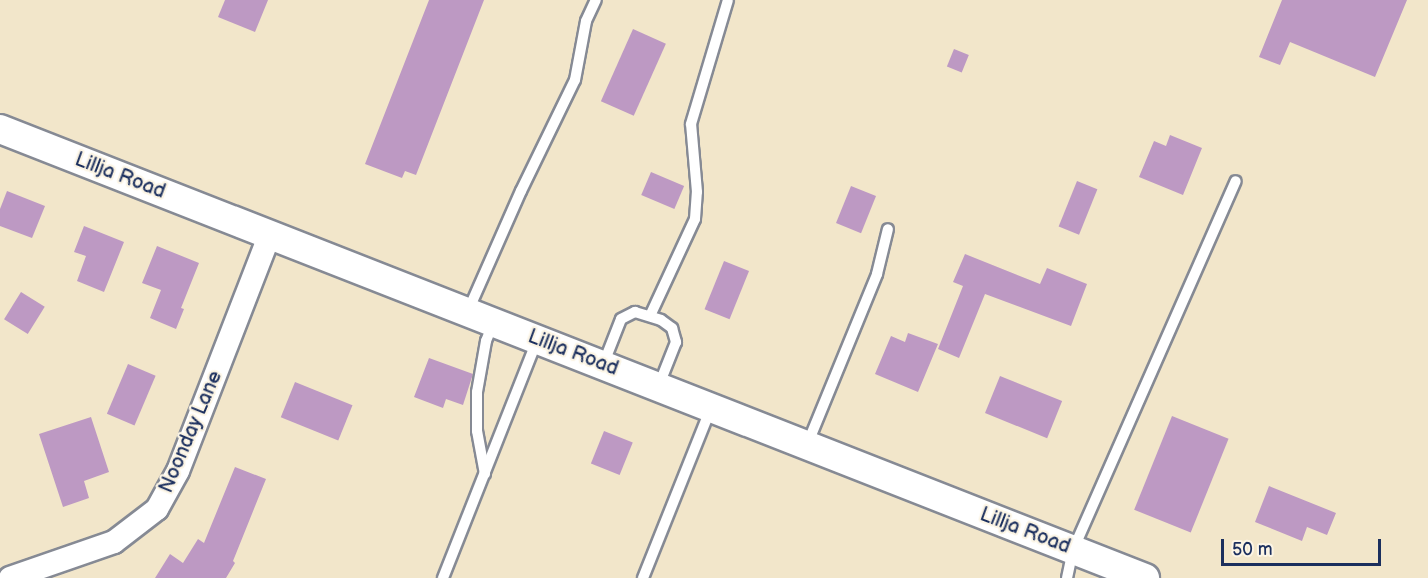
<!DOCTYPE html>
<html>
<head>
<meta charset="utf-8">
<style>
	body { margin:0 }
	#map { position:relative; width:1428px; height:578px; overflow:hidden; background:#f2e6ca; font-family:"Balsamiq Sans",sans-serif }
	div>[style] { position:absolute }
	.building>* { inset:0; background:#bd99c3; transform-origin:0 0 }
	.roads { filter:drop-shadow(2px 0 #868a94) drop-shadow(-2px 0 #868a94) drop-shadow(0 2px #868a94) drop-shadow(0 -2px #868a94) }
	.service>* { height:10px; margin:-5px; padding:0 5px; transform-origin:5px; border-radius:5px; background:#fff }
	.minor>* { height:22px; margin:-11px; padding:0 11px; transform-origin:11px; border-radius:11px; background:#fff }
	.tertiary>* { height:28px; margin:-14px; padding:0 14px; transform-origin:14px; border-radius:14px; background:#fff }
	span { translate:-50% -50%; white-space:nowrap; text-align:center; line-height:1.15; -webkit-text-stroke:4.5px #fcf5e5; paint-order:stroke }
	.street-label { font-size:20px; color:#1b2f5e }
	.scale { position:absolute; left:1221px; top:539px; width:160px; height:27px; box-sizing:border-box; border:3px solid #1b2f5e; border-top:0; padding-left:8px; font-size:18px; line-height:21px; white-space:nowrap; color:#1b2f5e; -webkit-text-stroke:4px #fcf5e5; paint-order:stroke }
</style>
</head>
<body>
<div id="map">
	<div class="building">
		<i style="clip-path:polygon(225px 0,268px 0,255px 32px,218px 17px)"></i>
		<i style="clip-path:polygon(429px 0,484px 0,416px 175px,405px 171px,402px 178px,365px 164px)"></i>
		<i style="clip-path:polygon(1282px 0,1407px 0,1375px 77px,1290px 42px,1280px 65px,1259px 57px)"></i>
		<i style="left:633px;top:29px;width:36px;height:79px;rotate:24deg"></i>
		<i style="left:954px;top:49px;width:16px;height:19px;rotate:22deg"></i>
		<i style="clip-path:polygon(1170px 135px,1202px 148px,1183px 195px,1139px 177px,1154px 141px,1166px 146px)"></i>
		<i style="left:651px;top:172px;width:36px;height:25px;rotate:23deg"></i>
		<i style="left:1077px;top:181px;width:22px;height:49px;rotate:22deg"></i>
		<i style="left:851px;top:186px;width:27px;height:40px;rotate:22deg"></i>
		<i style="clip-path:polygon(7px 191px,45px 206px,32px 238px,0 226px,0 209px)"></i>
		<i style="clip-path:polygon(84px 226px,124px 242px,104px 292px,77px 281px,86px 256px,74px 252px)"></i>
		<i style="clip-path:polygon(157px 246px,199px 263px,181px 308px,184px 309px,176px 329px,150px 318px,161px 290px,142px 283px)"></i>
		<i style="clip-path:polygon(965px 254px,1040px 284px,1047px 268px,1087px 284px,1071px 326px,985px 294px,959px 358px,938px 349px,963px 286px,953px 282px)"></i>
		<i style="left:724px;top:261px;width:27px;height:52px;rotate:22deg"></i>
		<i style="left:21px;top:292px;width:28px;height:32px;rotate:32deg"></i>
		<i style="clip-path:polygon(908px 333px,938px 344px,918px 392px,875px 374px,891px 336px,905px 342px)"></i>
		<i style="clip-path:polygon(429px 358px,473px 374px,463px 405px,446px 399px,443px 408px,414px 397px)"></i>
		<i style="left:128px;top:364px;width:30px;height:54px;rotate:23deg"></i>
		<i style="left:1000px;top:376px;width:67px;height:40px;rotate:22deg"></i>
		<i style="left:295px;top:382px;width:62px;height:38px;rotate:22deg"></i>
		<i style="left:1172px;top:416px;width:61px;height:101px;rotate:22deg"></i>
		<i style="clip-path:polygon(91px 417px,109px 472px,84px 481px,89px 498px,63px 507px,39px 434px)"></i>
		<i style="left:604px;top:431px;width:31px;height:35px;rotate:22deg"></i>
		<i style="clip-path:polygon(235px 467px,266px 479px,233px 561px,235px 563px,226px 578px,155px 578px,170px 554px,183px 563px,198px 539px,204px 543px)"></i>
		<i style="clip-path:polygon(1269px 486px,1336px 513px,1327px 535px,1307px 527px,1302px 541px,1255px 522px)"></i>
	</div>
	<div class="roads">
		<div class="service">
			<i style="left:468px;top:311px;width:131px;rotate:-66.2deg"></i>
			<i style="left:521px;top:191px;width:123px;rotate:-64.1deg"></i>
			<i style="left:575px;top:80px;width:60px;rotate:-79.4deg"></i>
			<i style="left:586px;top:21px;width:23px;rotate:-65deg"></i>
			<i style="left:650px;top:316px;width:107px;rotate:-65.1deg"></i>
			<i style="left:695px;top:219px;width:27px;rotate:-86deg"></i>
			<i style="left:697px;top:192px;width:68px;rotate:-95deg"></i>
			<i style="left:691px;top:124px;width:129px;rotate:-73.4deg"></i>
			<i style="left:603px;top:365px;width:49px;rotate:-68.6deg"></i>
			<i style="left:621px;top:319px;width:16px;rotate:-27deg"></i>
			<i style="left:635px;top:312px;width:27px;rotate:17deg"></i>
			<i style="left:661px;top:320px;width:14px;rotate:36deg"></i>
			<i style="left:672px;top:328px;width:15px;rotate:74deg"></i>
			<i style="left:676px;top:342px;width:46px;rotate:111.6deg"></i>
			<i style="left:807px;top:445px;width:185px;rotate:-67.7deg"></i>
			<i style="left:877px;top:274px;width:46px;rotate:-76.3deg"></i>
			<i style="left:485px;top:474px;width:44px;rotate:-100.5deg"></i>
			<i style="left:477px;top:431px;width:39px;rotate:-90deg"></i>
			<i style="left:477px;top:392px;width:52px;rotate:-80deg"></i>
			<i style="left:486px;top:341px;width:18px;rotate:-68deg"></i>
			<i style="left:443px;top:578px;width:255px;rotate:-68.4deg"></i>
			<i style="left:643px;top:578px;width:183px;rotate:-68.2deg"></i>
			<i style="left:1067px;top:578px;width:29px;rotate:-78deg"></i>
			<i style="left:1073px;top:550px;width:403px;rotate:-66.2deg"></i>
		</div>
		<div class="minor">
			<i style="left:10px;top:578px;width:110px;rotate:-19.1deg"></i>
			<i style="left:114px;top:542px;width:54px;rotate:-37.5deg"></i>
			<i style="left:157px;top:509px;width:43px;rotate:-61.1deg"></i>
			<i style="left:178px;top:471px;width:254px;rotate:-68.8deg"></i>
		</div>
		<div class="tertiary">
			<i style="left:0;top:129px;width:1230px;rotate:21.41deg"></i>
		</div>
	</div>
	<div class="street-label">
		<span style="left:120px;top:176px;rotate:21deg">Lillja Road</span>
		<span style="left:573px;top:353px;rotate:21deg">Lillja Road</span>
		<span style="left:191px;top:432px;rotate:-67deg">Noonday Lane</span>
		<span style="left:1025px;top:531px;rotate:21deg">Lillja Road</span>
	</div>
	<div class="scale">50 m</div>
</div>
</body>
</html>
